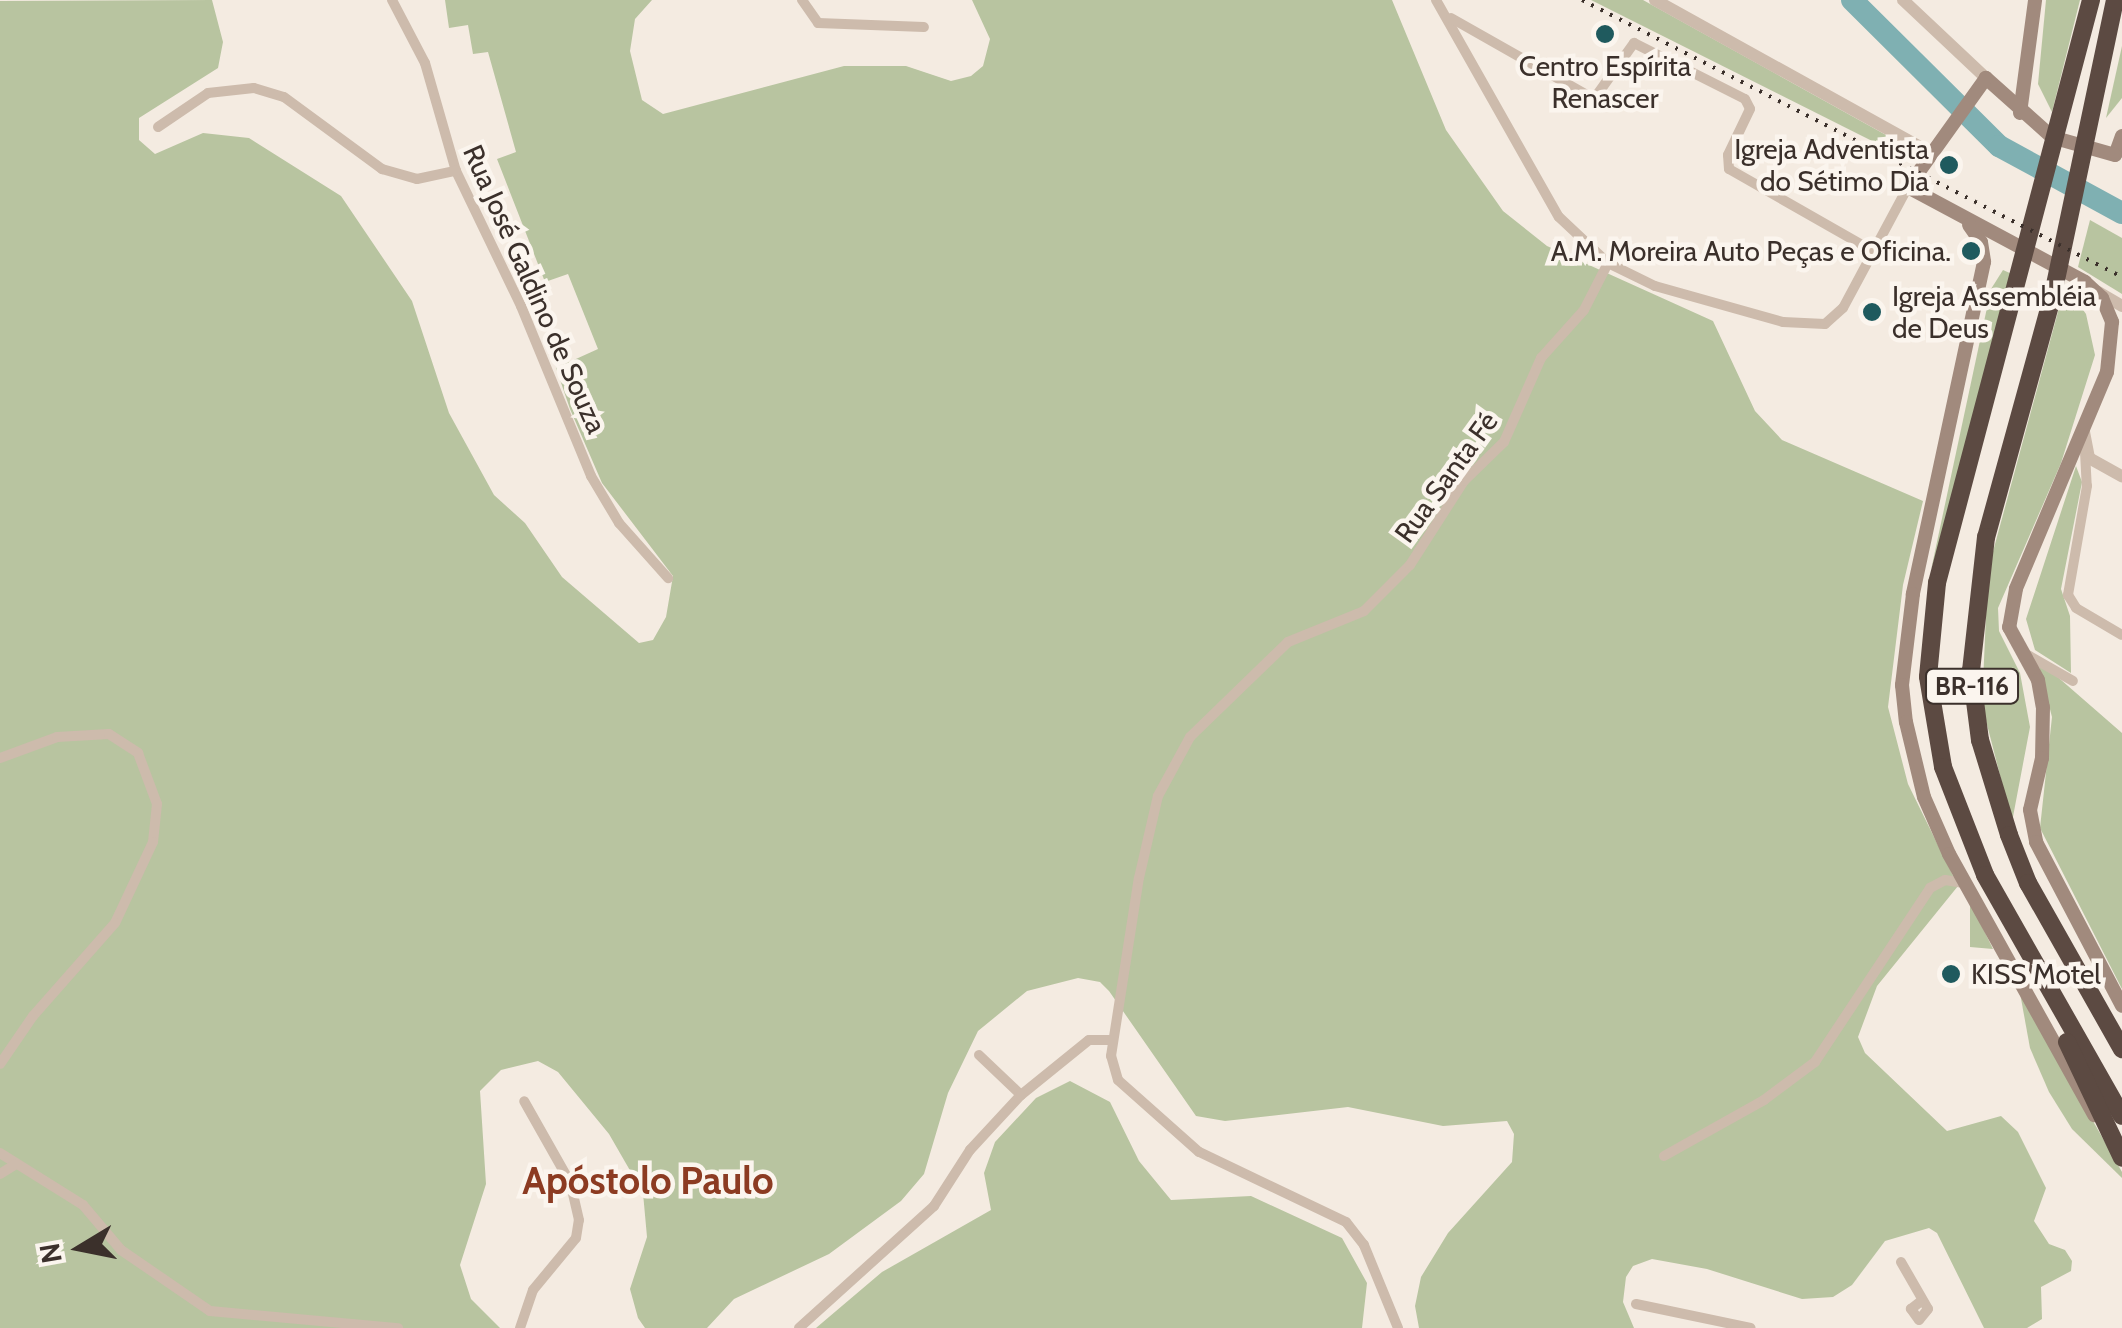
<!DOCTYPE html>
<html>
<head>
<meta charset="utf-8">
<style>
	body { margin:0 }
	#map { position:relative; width:2122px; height:1328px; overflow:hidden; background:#f4ebe1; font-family:Cabin,sans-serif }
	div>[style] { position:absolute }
	.green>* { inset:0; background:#b8c4a0 }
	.river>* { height:22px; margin:-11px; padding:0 11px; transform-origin:11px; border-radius:11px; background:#7fb0b2 }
	.minor>* { height:10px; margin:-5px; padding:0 5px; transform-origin:5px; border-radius:5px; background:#cdbbac }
	.tertiary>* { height:12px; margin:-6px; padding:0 6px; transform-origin:6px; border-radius:6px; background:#cdbbac }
	.secondary>* { height:14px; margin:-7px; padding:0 7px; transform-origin:7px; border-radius:7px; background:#a18a7d }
	.motorway>* { height:18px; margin:-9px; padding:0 9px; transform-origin:9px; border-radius:9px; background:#5c4a42 }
	.rail>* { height:4px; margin-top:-2px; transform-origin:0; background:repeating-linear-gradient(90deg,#3b302b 0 2.5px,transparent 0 10.5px) }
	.dots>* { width:28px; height:28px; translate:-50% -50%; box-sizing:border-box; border:5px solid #fbf5ee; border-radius:50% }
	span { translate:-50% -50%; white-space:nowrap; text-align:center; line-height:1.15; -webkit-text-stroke:9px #fbf5ee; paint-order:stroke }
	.shield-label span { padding:2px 8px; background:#fbf5ee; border:2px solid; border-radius:8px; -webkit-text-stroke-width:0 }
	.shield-label { font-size:25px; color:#3b302b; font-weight:700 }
	.poi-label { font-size:28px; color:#3b302b }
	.right { translate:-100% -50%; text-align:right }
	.left { translate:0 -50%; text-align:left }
	.street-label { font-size:28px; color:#3b302b }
	.district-label { font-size:38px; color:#8c3b22; font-weight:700 }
	.north { position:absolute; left:30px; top:1198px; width:100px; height:100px; -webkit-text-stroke:8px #fbf5ee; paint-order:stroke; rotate:260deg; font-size:28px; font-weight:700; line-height:40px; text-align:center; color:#3b302b }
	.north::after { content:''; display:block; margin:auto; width:35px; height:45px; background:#3b302b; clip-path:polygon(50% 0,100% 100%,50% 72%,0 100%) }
</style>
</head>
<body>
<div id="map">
	<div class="green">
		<i style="clip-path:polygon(212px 0,223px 42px,218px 68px,139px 118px,139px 140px,155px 154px,203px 133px,249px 138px,341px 196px,412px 301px,449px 413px,494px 495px,525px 523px,562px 577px,639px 643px,653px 640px,666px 617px,673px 576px,602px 483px,570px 409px,556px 368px,598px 349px,568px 274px,545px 282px,497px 159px,516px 152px,488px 52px,473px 54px,468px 25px,449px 28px,445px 0,652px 0,635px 19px,630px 51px,642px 100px,663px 114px,844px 66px,906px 66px,951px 81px,971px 76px,983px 66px,990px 39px,972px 0,1392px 0,1446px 130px,1503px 211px,1547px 246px,1713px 321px,1755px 411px,1782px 440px,1923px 501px,1903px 585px,1888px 707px,1908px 784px,1958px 886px,1877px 986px,1858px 1037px,1865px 1053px,1947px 1131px,2001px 1116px,2018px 1132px,2046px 1188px,2034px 1221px,2049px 1244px,2065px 1250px,2072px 1261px,2071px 1271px,2041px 1287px,2042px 1319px,2027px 1328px,1984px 1328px,1937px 1233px,1929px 1228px,1885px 1241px,1852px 1285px,1833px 1297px,1802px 1299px,1707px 1269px,1652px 1259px,1633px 1266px,1626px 1277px,1623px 1302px,1634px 1328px,1419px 1328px,1415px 1306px,1421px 1277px,1448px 1233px,1512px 1162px,1514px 1134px,1507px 1121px,1443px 1126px,1348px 1107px,1225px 1121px,1196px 1116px,1109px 991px,1100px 982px,1078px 978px,1027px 991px,978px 1031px,948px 1093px,924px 1174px,901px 1201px,829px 1254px,734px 1299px,707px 1328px,645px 1328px,638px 1318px,630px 1289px,647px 1237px,643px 1193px,609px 1134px,558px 1072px,538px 1061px,501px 1070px,480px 1091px,486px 1184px,460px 1265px,471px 1299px,500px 1328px,0 1328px,0 1px)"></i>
		<i style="clip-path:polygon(1591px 0,1643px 0,1886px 135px,1892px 151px)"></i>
		<i style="clip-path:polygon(2046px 0,2080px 0,2052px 112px,2038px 84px)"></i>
		<i style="clip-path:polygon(2122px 46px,2122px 98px,2106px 118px)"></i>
		<i style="clip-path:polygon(2090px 220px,2122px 238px,2122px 294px,2078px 267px)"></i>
		<i style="clip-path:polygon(2003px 270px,2012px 274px,1959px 482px,1931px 570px,1991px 289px)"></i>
		<i style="clip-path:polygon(2062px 297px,2076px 300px,2086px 314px,2095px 355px,2061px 463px,1998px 608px,1999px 631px,2020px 673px,2030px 727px,2012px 822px,1982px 705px,1988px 570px)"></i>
		<i style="clip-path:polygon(2076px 466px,2082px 482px,2061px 589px,2070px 616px,2071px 673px,2035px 650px,2026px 619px)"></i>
		<i style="clip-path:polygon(2037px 659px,2122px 733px,2122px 989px,2040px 828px,2052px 717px)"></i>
		<i style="clip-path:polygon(1970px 902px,1993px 949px,1970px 947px)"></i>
		<i style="clip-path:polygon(2020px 993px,2122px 1172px,2122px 1178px,2072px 1129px,2049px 1092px,2030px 1048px)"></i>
		<i style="clip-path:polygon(1070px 1081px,1110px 1102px,1139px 1161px,1171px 1200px,1251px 1196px,1342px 1238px,1367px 1283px,1362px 1328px,816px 1328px,882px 1272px,991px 1210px,984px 1173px,995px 1142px,1036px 1098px)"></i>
	</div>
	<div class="river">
		<i style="left:1852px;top:0;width:207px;rotate:44.8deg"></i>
		<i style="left:1999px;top:146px;width:140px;rotate:28.6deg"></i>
	</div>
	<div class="minor">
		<i style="left:392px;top:0;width:71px;rotate:62.4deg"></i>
		<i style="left:425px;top:63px;width:112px;rotate:74deg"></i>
		<i style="left:456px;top:171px;width:150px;rotate:64.3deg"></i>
		<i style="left:521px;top:306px;width:184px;rotate:67.6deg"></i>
		<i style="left:591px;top:476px;width:55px;rotate:59.2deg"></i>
		<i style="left:619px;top:523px;width:74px;rotate:48.3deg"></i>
		<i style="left:802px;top:0;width:28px;rotate:55deg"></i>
		<i style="left:818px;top:23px;width:106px;rotate:2.2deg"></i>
		<i style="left:1436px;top:0;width:249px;rotate:60.5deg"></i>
		<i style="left:1559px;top:217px;width:67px;rotate:43.2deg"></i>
		<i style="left:1608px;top:263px;width:52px;rotate:26.1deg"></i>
		<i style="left:1655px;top:286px;width:133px;rotate:15.7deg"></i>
		<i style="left:1783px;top:322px;width:42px;rotate:2.7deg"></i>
		<i style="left:1825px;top:324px;width:24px;rotate:-42deg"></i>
		<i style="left:1843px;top:308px;width:137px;rotate:-61.8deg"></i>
		<i style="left:1451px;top:18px;width:164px;rotate:29.5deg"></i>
		<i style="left:1594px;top:99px;width:69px;rotate:-54.5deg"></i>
		<i style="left:1634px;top:43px;width:124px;rotate:26.8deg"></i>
		<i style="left:1745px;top:99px;width:11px;rotate:63deg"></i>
		<i style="left:1750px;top:109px;width:51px;rotate:115.6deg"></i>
		<i style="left:1728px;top:155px;width:14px;rotate:86deg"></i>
		<i style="left:1729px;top:169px;width:163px;rotate:29.7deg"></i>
		<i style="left:158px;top:127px;width:60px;rotate:-34.2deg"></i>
		<i style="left:208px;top:93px;width:46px;rotate:-6.2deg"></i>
		<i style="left:254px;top:88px;width:31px;rotate:17deg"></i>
		<i style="left:284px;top:97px;width:122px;rotate:36.3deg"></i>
		<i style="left:382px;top:169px;width:36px;rotate:16deg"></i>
		<i style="left:417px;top:179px;width:40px;rotate:-12deg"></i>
		<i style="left:2085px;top:452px;width:34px;rotate:87deg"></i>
		<i style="left:2087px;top:486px;width:111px;rotate:99.9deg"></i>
		<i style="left:2068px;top:595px;width:15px;rotate:58deg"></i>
		<i style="left:2076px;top:608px;width:53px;rotate:30.4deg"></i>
		<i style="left:2026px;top:654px;width:54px;rotate:29.9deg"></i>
		<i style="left:0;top:758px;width:61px;rotate:-20.2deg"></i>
		<i style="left:57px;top:737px;width:52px;rotate:-3.3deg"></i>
		<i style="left:109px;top:734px;width:35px;rotate:33deg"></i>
		<i style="left:138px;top:753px;width:54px;rotate:69.6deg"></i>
		<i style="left:157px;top:804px;width:38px;rotate:96deg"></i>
		<i style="left:153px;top:842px;width:89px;rotate:115.1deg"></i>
		<i style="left:115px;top:923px;width:124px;rotate:131.4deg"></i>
		<i style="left:33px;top:1016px;width:58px;rotate:124.5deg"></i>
		<i style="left:979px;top:1055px;width:58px;rotate:43.6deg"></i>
		<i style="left:0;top:1153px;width:98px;rotate:32.1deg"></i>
		<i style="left:83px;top:1205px;width:59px;rotate:49.8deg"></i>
		<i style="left:121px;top:1250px;width:108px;rotate:34.4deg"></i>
		<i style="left:210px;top:1311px;width:189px;rotate:5.2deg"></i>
		<i style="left:1664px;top:1156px;width:115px;rotate:-29.2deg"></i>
		<i style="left:1764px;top:1100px;width:64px;rotate:-36.7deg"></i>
		<i style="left:1815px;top:1062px;width:209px;rotate:-56.5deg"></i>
		<i style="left:1930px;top:888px;width:17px;rotate:-28deg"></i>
		<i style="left:1945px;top:880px;width:19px;rotate:9deg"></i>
		<i style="left:0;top:1174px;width:19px;rotate:-32deg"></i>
		<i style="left:1901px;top:1262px;width:54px;rotate:60.1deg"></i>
		<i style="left:1928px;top:1309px;width:14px;rotate:129deg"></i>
		<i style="left:1919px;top:1320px;width:14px;rotate:-126deg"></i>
		<i style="left:1911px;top:1309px;width:11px;rotate:-38deg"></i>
		<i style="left:1636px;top:1304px;width:117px;rotate:11.8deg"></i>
		<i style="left:520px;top:1328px;width:40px;rotate:-71.1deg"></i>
		<i style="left:533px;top:1290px;width:67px;rotate:-50.4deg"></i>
		<i style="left:576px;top:1238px;width:18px;rotate:-81deg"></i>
		<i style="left:579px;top:1220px;width:37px;rotate:-103deg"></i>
		<i style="left:571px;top:1184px;width:95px;rotate:-119.5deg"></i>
		<i style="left:799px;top:1328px;width:182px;rotate:-42.1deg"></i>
		<i style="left:934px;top:1206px;width:67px;rotate:-57.3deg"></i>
		<i style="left:970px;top:1150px;width:75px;rotate:-47.2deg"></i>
		<i style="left:1021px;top:1095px;width:87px;rotate:-39deg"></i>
		<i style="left:1089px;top:1040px;width:24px"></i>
		<i style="left:1398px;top:1328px;width:90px;rotate:-112.3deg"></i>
		<i style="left:1364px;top:1245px;width:29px;rotate:-128deg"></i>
		<i style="left:1346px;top:1222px;width:163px;rotate:-154.5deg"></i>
		<i style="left:1199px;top:1152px;width:108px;rotate:-138.4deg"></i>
		<i style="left:1118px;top:1080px;width:25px;rotate:-106deg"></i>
		<i style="left:1111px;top:1056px;width:180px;rotate:-81.1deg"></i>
		<i style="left:1139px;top:878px;width:84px;rotate:-77deg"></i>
		<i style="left:1158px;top:796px;width:67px;rotate:-61.5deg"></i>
		<i style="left:1190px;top:737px;width:136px;rotate:-44.1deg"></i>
		<i style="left:1288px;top:642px;width:82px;rotate:-22.2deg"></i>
		<i style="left:1364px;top:611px;width:65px;rotate:-45deg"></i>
		<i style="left:1410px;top:565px;width:100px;rotate:-57.3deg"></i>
		<i style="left:1464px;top:481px;width:56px;rotate:-44.3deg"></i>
		<i style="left:1504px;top:442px;width:92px;rotate:-66.2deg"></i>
		<i style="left:1541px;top:358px;width:64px;rotate:-48.1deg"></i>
		<i style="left:1584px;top:310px;width:53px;rotate:-62.9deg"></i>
	</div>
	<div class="tertiary">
		<i style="left:1655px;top:0;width:313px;rotate:29deg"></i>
		<i style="left:1903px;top:0;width:114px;rotate:43.2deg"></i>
		<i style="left:2098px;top:292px;width:28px;rotate:30deg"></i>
		<i style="left:2084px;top:432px;width:26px;rotate:79deg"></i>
		<i style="left:2089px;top:458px;width:38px;rotate:29deg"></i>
	</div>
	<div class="secondary">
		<i style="left:2020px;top:113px;width:114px;rotate:-82.4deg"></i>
		<i style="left:2122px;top:136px;width:20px;rotate:110deg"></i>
		<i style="left:2115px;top:155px;width:66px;rotate:-164.1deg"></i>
		<i style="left:2052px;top:137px;width:89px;rotate:-138.2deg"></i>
		<i style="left:1986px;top:78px;width:134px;rotate:125.6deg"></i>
		<i style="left:1908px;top:187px;width:201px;rotate:28.2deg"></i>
		<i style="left:2085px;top:282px;width:23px;rotate:43deg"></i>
		<i style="left:2102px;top:298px;width:26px;rotate:67deg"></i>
		<i style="left:2112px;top:322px;width:50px;rotate:95.7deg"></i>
		<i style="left:2107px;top:372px;width:235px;rotate:112.8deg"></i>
		<i style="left:2016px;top:589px;width:39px;rotate:100deg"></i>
		<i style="left:2009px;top:627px;width:60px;rotate:61.3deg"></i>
		<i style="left:2038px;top:680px;width:27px;rotate:80deg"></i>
		<i style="left:2043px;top:707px;width:51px;rotate:91.1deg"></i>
		<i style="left:2042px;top:758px;width:53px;rotate:103deg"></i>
		<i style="left:2030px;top:810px;width:33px;rotate:79deg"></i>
		<i style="left:2036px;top:842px;width:185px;rotate:62.3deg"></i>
		<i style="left:1969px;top:225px;width:21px;rotate:55deg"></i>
		<i style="left:1981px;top:242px;width:20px;rotate:81deg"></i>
		<i style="left:1984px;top:262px;width:340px;rotate:102.1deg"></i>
		<i style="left:1913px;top:594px;width:92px;rotate:96.9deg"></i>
		<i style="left:1902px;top:685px;width:37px;rotate:84deg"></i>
		<i style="left:1906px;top:722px;width:77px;rotate:76.5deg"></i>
		<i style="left:1924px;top:797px;width:62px;rotate:66.3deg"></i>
		<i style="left:1949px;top:854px;width:299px;rotate:60.9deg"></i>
	</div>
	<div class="motorway">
		<i style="left:2091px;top:0;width:603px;rotate:104.8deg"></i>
		<i style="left:1937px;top:583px;width:94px;rotate:95.5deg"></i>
		<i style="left:1928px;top:677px;width:91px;rotate:80.5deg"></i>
		<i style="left:1943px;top:767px;width:116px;rotate:68.7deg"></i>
		<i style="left:1985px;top:875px;width:277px;rotate:60.4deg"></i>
		<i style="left:2115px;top:0;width:305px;rotate:101.9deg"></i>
		<i style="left:2052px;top:298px;width:248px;rotate:105.4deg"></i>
		<i style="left:1986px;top:537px;width:134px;rotate:96.4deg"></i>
		<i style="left:1971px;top:670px;width:71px;rotate:82.7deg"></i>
		<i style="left:1980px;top:740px;width:99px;rotate:73deg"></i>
		<i style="left:2009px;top:835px;width:52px;rotate:68.4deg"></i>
		<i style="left:2028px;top:883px;width:191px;rotate:60.5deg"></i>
		<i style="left:2067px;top:1042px;width:128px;rotate:64.6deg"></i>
	</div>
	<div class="rail">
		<i style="left:1582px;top:0;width:607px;rotate:27.16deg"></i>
	</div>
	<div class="dots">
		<i style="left:1605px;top:34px;background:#1f5a5e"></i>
		<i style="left:1949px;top:165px;background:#1f5a5e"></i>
		<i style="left:1971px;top:251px;background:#1f5a5e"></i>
		<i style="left:1872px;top:312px;background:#1f5a5e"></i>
		<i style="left:1951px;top:974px;background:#1f5a5e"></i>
	</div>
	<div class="shield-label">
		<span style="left:1972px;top:686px">BR-116</span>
	</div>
	<div class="poi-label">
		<span style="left:1605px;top:82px">Centro Espírita<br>Renascer</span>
		<span class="right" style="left:1929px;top:165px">Igreja Adventista<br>do Sétimo Dia</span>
		<span class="right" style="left:1951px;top:251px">A.M. Moreira Auto Peças e Oficina.</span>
		<span class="left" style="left:1892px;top:312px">Igreja Assembléia<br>de Deus</span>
		<span class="left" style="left:1971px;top:974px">KISS Motel</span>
	</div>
	<div class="street-label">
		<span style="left:535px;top:289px;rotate:66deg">Rua José Galdino de Souza</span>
		<span style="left:1446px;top:477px;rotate:-54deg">Rua Santa Fé</span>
	</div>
	<div class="district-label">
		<span style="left:648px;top:1181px">Apóstolo Paulo</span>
	</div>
	<div class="north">N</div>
</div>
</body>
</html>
